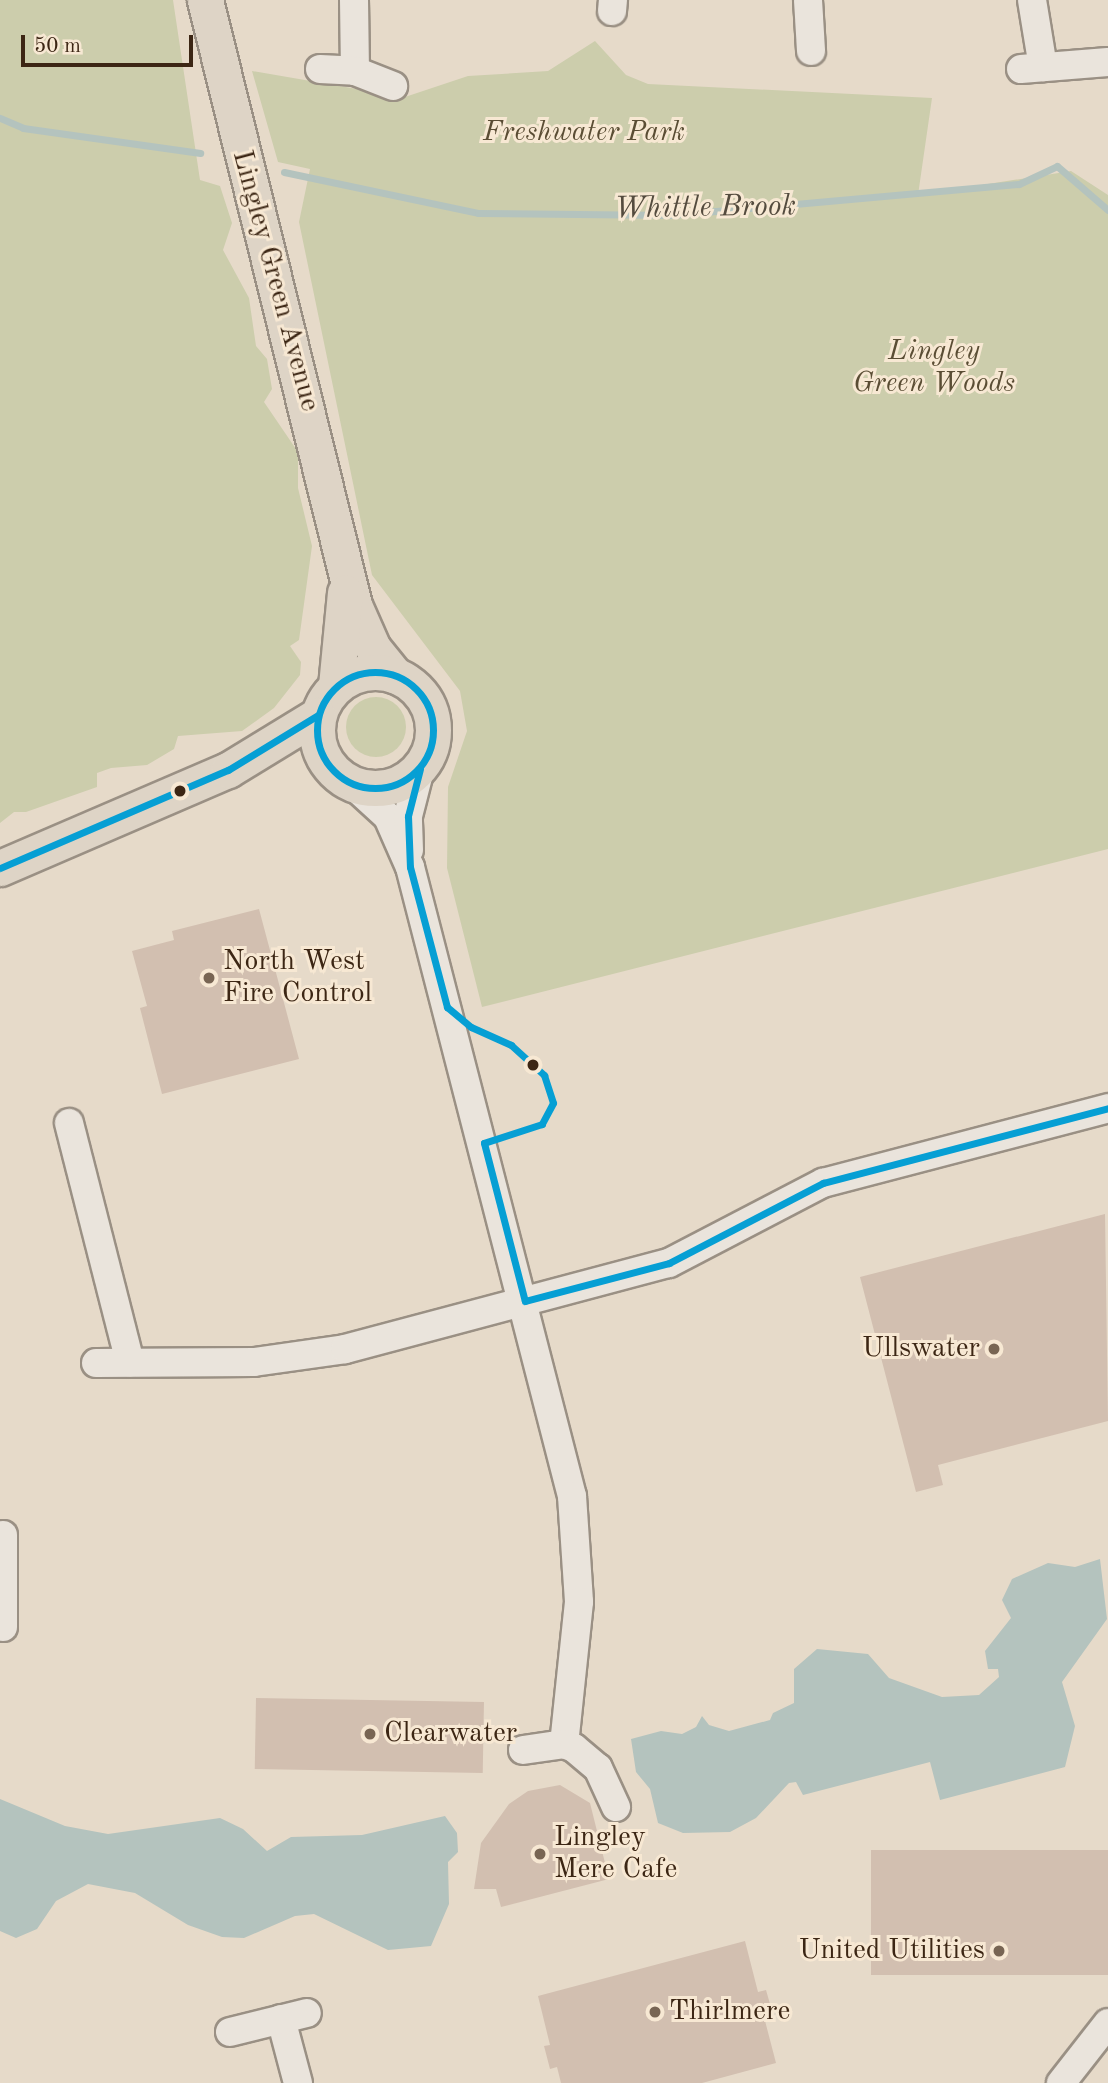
<!DOCTYPE html>
<html>
<head>
<meta charset="utf-8">
<style>
	body { margin:0 }
	#map { position:relative; width:1108px; height:2083px; overflow:hidden; background:#e6dac9; font-family:"Old Standard TT",serif }
	div>[style] { position:absolute }
	.green>* { inset:0; background:#cccdac }
	.round { border-radius:50% }
	.water>* { inset:0; background:#b4c3be }
	.stream>* { height:7px; margin:-3.5px; padding:0 3.5px; transform-origin:3.5px; border-radius:3.5px; background:#b4c3be }
	.building>* { inset:0; background:#d2bfb0; transform-origin:0 0 }
	.roads { filter:drop-shadow(2px 0 #9a9084) drop-shadow(-2px 0 #9a9084) drop-shadow(0 2px #9a9084) drop-shadow(0 -2px #9a9084) }
	.minor>* { height:28px; margin:-14px; padding:0 14px; transform-origin:14px; border-radius:14px; background:#eae4dc }
	.major>* { height:35px; margin:-17.5px; padding:0 17.5px; transform-origin:17.5px; border-radius:17.5px; background:#ded4c6 }
	.major>.ring { margin:-17.5px; padding:0; box-sizing:content-box; background:none; border:35px solid #ded4c6; border-radius:50% }
	.bus-1>* { height:7px; margin:-3.5px; padding:0 3.5px; transform-origin:3.5px; border-radius:3.5px; background:#069fd4 }
	.bus-1>.ring { margin:-3.5px; padding:0; box-sizing:content-box; background:none; border:7px solid #069fd4; border-radius:50% }
	.dots>* { width:19px; height:19px; translate:-50% -50%; box-sizing:border-box; border:4px solid #f7e8d3; border-radius:50% }
	span { translate:-50% -50%; white-space:nowrap; text-align:center; line-height:1.15; -webkit-text-stroke:6px #f7e8d3; paint-order:stroke }
	.park-label { font-size:28px; color:#5a4d34; font-style:italic }
	.street-label { font-size:28px; color:#3c2614 }
	.poi-label { font-size:28px; color:#3c2614 }
	.left { translate:0 -50%; text-align:left }
	.right { translate:-100% -50%; text-align:right }
	.water-label { font-size:30px; color:#544b3e; font-style:italic }
	.scale { position:absolute; left:21px; top:35px; width:172px; height:32px; box-sizing:border-box; border:4px solid #3c2614; border-top:0; padding-left:9px; font-size:21px; line-height:24px; white-space:nowrap; color:#3c2614; -webkit-text-stroke:5px #f7e8d3; paint-order:stroke }
</style>
</head>
<body>
<div id="map">
	<div class="green">
		<i style="clip-path:polygon(0 0,173px 0,200px 180px,220px 186px,232px 223px,223px 250px,249px 298px,256px 346px,267px 359px,272px 389px,264px 402px,298px 452px,298px 488px,312px 546px,299px 640px,290px 646px,301px 662px,300px 675px,274px 708px,242px 731px,178px 736px,174px 749px,147px 765px,111px 768px,97px 773px,97px 787px,26px 812px,14px 812px,0 823px)"></i>
		<i style="clip-path:polygon(595px 41px,626px 75px,648px 84px,932px 98px,918px 195px,1071px 171px,1108px 195px,1108px 849px,482px 1007px,447px 868px,448px 787px,467px 731px,460px 691px,372px 575px,299px 222px,310px 169px,278px 162px,252px 71px,357px 89px,393px 101px,468px 76px,548px 71px)"></i>
		<i class="round" style="left:346px;top:697px;width:60px;height:60px"></i>
	</div>
	<div class="water">
		<i style="clip-path:polygon(1100px 1559px,1107px 1619px,1062px 1682px,1075px 1726px,1065px 1767px,940px 1800px,930px 1762px,803px 1795px,796px 1782px,789px 1783px,756px 1818px,730px 1832px,683px 1833px,658px 1823px,650px 1789px,636px 1772px,631px 1739px,661px 1731px,682px 1734px,696px 1727px,702px 1716px,709px 1725px,729px 1731px,770px 1720px,773px 1713px,794px 1703px,794px 1669px,817px 1649px,868px 1654px,889px 1678px,942px 1697px,979px 1695px,999px 1677px,998px 1669px,988px 1669px,985px 1651px,1011px 1618px,1002px 1600px,1012px 1579px,1048px 1563px,1075px 1567px)"></i>
		<i style="clip-path:polygon(0 1799px,65px 1826px,108px 1834px,220px 1818px,243px 1829px,267px 1851px,291px 1837px,362px 1835px,445px 1816px,457px 1833px,458px 1852px,448px 1862px,449px 1904px,431px 1946px,388px 1950px,314px 1914px,295px 1916px,244px 1938px,222px 1937px,188px 1925px,135px 1893px,88px 1884px,56px 1901px,37px 1929px,16px 1938px,0 1931px)"></i>
	</div>
	<div class="stream">
		<i style="left:0;top:118px;width:25px;rotate:23deg"></i>
		<i style="left:23px;top:128px;width:179px;rotate:8deg"></i>
		<i style="left:284px;top:172px;width:198px;rotate:11.9deg"></i>
		<i style="left:478px;top:213px;width:193px;rotate:0.6deg"></i>
		<i style="left:671px;top:215px;width:349px;rotate:-5.1deg"></i>
		<i style="left:1019px;top:184px;width:42px;rotate:-25.3deg"></i>
		<i style="left:1057px;top:166px;width:67px;rotate:40.8deg"></i>
	</div>
	<div class="building">
		<i style="clip-path:polygon(259px 909px,299px 1059px,162px 1094px,140px 1008px,147px 1006px,132px 951px,174px 940px,172px 931px)"></i>
		<i style="clip-path:polygon(1105px 1214px,1108px 1421px,938px 1465px,943px 1485px,916px 1492px,860px 1277px)"></i>
		<i style="left:256px;top:1698px;width:228px;height:71px;rotate:1deg"></i>
		<i style="clip-path:polygon(560px 1785px,590px 1803px,609px 1879px,501px 1907px,496px 1889px,474px 1889px,481px 1843px,509px 1804px,528px 1791px)"></i>
		<i style="left:1108px;top:1850px;width:125px;height:237px;rotate:90deg"></i>
		<i style="clip-path:polygon(745px 1941px,758px 1992px,766px 1990px,772px 2011px,763px 2013px,776px 2063px,702px 2083px,561px 2083px,557px 2067px,550px 2069px,544px 2046px,550px 2045px,538px 1996px)"></i>
	</div>
	<div class="roads">
		<div class="minor">
			<i style="left:354px;top:0;width:71px;rotate:89.2deg"></i>
			<i style="left:808px;top:0;width:51px;rotate:86.6deg"></i>
			<i style="left:1032px;top:0;width:68px;rotate:80.7deg"></i>
			<i style="left:612px;top:11px;width:11px;rotate:-85deg"></i>
			<i style="left:320px;top:69px;width:35px;rotate:3deg"></i>
			<i style="left:355px;top:71px;width:41px;rotate:21.5deg"></i>
			<i style="left:1021px;top:69px;width:87px;rotate:-4.6deg"></i>
			<i style="left:353px;top:785px;width:47px;rotate:42.4deg"></i>
			<i style="left:388px;top:817px;width:55px;rotate:66.3deg"></i>
			<i style="left:410px;top:867px;width:650px;rotate:75.56deg"></i>
			<i style="left:572px;top:1496px;width:106px;rotate:86.2deg"></i>
			<i style="left:579px;top:1602px;width:143px;rotate:96deg"></i>
			<i style="left:409px;top:850px;width:34px;rotate:-92deg"></i>
			<i style="left:408px;top:816px;width:49px;rotate:-75.7deg"></i>
			<i style="left:69px;top:1123px;width:247px;rotate:75.7deg"></i>
			<i style="left:96px;top:1363px;width:158px;rotate:-0.4deg"></i>
			<i style="left:254px;top:1362px;width:92px;rotate:-8.1deg"></i>
			<i style="left:345px;top:1349px;width:335px;rotate:-14.9deg"></i>
			<i style="left:669px;top:1263px;width:174px;rotate:-27.5deg"></i>
			<i style="left:823px;top:1183px;width:295px;rotate:-14.7deg"></i>
			<i style="left:3px;top:1535px;width:92px;rotate:90deg"></i>
			<i style="left:523px;top:1750px;width:41px;rotate:-8.3deg"></i>
			<i style="left:564px;top:1744px;width:11px;rotate:22deg"></i>
			<i style="left:574px;top:1748px;width:31px;rotate:40deg"></i>
			<i style="left:598px;top:1768px;width:43px;rotate:65.2deg"></i>
			<i style="left:281px;top:2019px;width:66px;rotate:75.1deg"></i>
			<i style="left:230px;top:2032px;width:79px;rotate:-13.9deg"></i>
			<i style="left:1061px;top:2083px;width:76px;rotate:-51.9deg"></i>
		</div>
		<div class="major">
			<i style="left:205px;top:0;width:623px;rotate:76.16deg"></i>
			<i style="left:354px;top:605px;width:47px;rotate:66.2deg"></i>
			<i style="left:373px;top:648px;width:36px;rotate:51deg"></i>
			<i class="ring" style="left:317px;top:672px;width:81px;height:81px"></i>
			<i style="left:336px;top:686px;width:94px;rotate:-84.5deg"></i>
			<i style="left:0;top:868px;width:248px;rotate:-23.3deg"></i>
			<i style="left:228px;top:770px;width:105px;rotate:-31.4deg"></i>
		</div>
	</div>
	<div class="bus-1">
		<i class="ring" style="left:317px;top:672px;width:109px;height:109px"></i>
		<i style="left:420px;top:769px;width:49px;rotate:104.3deg"></i>
		<i style="left:408px;top:816px;width:51px;rotate:87.8deg"></i>
		<i style="left:410px;top:867px;width:145px;rotate:75.2deg"></i>
		<i style="left:447px;top:1007px;width:31px;rotate:40deg"></i>
		<i style="left:471px;top:1027px;width:44px;rotate:24.2deg"></i>
		<i style="left:511px;top:1045px;width:45px;rotate:42.3deg"></i>
		<i style="left:544px;top:1075px;width:29px;rotate:72deg"></i>
		<i style="left:553px;top:1103px;width:24px;rotate:118deg"></i>
		<i style="left:542px;top:1124px;width:61px;rotate:161.9deg"></i>
		<i style="left:484px;top:1143px;width:163px;rotate:75.5deg"></i>
		<i style="left:525px;top:1301px;width:149px;rotate:-14.8deg"></i>
		<i style="left:669px;top:1263px;width:174px;rotate:-27.5deg"></i>
		<i style="left:823px;top:1183px;width:295px;rotate:-14.7deg"></i>
		<i style="left:0;top:868px;width:248px;rotate:-23.3deg"></i>
		<i style="left:228px;top:770px;width:105px;rotate:-31.4deg"></i>
	</div>
	<div class="dots">
		<i style="left:180px;top:791px;background:#3c2614"></i>
		<i style="left:209px;top:978px;background:#786553"></i>
		<i style="left:533px;top:1065px;background:#3c2614"></i>
		<i style="left:994px;top:1349px;background:#786553"></i>
		<i style="left:370px;top:1734px;background:#786553"></i>
		<i style="left:540px;top:1854px;background:#786553"></i>
		<i style="left:999px;top:1951px;background:#786553"></i>
		<i style="left:655px;top:2012px;background:#786553"></i>
	</div>
	<div class="park-label">
		<span style="left:584px;top:133px">Freshwater Park</span>
		<span style="left:934px;top:368px">Lingley<br>Green Woods</span>
	</div>
	<div class="street-label">
		<span style="left:275px;top:281px;rotate:75deg">Lingley Green Avenue</span>
	</div>
	<div class="poi-label">
		<span class="left" style="left:223px;top:978px">North West<br>Fire Control</span>
		<span class="right" style="left:980px;top:1349px">Ullswater</span>
		<span class="left" style="left:384px;top:1734px">Clearwater</span>
		<span class="left" style="left:554px;top:1854px">Lingley<br>Mere Cafe</span>
		<span class="right" style="left:985px;top:1951px">United Utilities</span>
		<span class="left" style="left:669px;top:2012px">Thirlmere</span>
	</div>
	<div class="water-label">
		<span style="left:705px;top:208px;rotate:-1deg">Whittle Brook</span>
	</div>
	<div class="scale">50 m</div>
</div>
</body>
</html>
